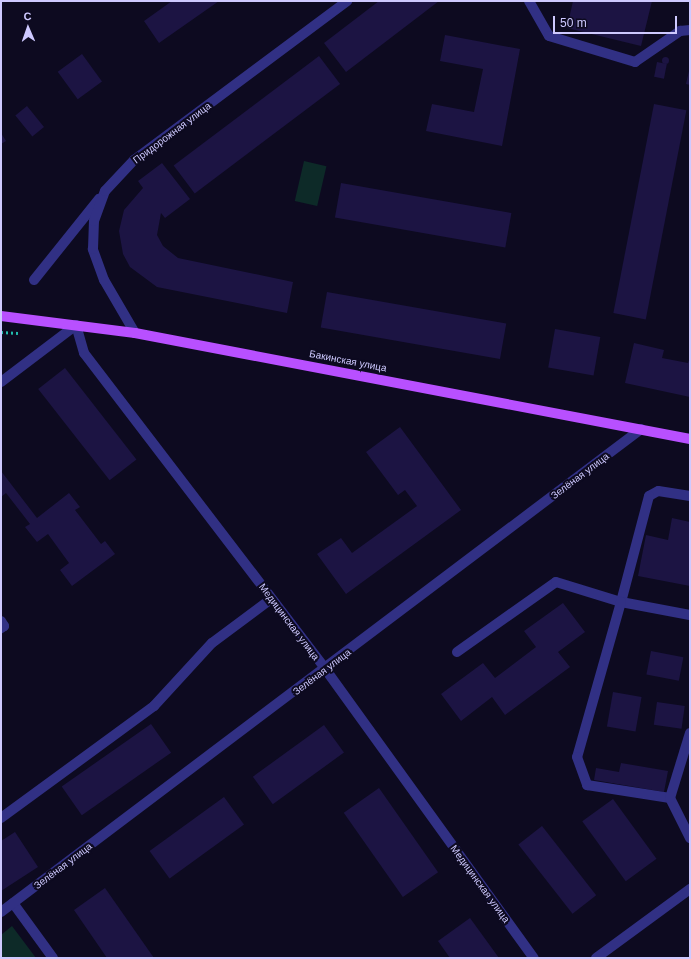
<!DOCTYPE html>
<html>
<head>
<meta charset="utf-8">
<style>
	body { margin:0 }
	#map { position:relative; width:691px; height:959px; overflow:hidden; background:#0d0a20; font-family:Arial,sans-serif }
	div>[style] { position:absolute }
	.green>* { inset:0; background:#0d2a28; transform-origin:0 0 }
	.building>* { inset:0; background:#1c1443; transform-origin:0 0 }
	.round { border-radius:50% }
	.path>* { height:2.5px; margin-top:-1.25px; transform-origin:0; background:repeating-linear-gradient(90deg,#21bcad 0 2px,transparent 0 5px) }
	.minor>* { height:10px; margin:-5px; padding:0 5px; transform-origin:5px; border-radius:5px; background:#313084 }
	.major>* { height:10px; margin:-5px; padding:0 5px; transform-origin:5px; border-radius:5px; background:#b850ff }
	span { translate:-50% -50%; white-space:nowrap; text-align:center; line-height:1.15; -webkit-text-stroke:4px #0d0a20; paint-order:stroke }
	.street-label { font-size:10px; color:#cec9ff }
	.frame { position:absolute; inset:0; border:2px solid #cec9ff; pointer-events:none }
	.north { position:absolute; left:8px; top:8px; width:40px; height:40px; -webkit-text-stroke:3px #0d0a20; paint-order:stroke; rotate:358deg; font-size:11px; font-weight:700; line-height:16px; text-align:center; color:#cec9ff }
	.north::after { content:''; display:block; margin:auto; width:14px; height:18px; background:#cec9ff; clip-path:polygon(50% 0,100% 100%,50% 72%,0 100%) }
	.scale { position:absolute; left:553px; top:16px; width:124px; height:18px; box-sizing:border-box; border:2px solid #cec9ff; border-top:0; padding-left:5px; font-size:12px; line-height:14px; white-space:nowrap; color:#cec9ff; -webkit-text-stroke:3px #0d0a20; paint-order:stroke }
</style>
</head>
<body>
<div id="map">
	<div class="green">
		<i style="left:304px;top:161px;width:23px;height:41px;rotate:13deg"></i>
		<i style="clip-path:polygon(12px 926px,36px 958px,1px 958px,1px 935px)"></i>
	</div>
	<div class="building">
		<i style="clip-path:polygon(172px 1px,219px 1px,159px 43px,144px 21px)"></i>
		<i style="clip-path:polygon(379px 1px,439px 1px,346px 72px,324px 43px)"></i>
		<i style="clip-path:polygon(573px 1px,652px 1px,641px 46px,567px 28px)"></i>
		<i style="clip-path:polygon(445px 35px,520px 49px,502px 146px,426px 131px,432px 104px,474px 112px,483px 69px,440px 61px)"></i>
		<i style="left:82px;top:54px;width:34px;height:30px;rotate:54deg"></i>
		<i style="left:319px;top:56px;width:35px;height:182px;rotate:53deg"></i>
		<i class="round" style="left:661.5px;top:56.5px;width:7px;height:7px"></i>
		<i style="left:657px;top:62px;width:10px;height:15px;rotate:11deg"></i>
		<i style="clip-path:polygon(689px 71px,690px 71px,690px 85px,686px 84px)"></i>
		<i style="left:654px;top:104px;width:33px;height:213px;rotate:11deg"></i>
		<i style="left:27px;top:106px;width:27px;height:15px;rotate:51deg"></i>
		<i style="clip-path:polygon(1px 133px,6px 141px,1px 144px)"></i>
		<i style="clip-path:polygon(162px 163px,190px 199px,165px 218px,161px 213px,157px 235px,163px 246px,178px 258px,293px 282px,287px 313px,157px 287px,130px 267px,123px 254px,119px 231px,124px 210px,143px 188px,138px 181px)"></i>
		<i style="left:341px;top:183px;width:173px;height:35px;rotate:10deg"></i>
		<i style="left:327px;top:292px;width:182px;height:36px;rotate:10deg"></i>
		<i style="left:555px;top:329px;width:46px;height:39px;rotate:10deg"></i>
		<i style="clip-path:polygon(634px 343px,664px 350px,662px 358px,688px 363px,690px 357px,690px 397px,625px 383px)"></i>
		<i style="left:65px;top:368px;width:116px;height:34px;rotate:52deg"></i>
		<i style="clip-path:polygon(400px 427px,461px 510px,346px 594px,317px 554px,341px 538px,352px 553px,417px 506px,405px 490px,398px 495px,366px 452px)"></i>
		<i style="clip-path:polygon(1px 471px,37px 518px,69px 493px,80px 507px,75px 510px,101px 544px,105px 541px,115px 554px,72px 586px,60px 570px,69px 563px,48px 534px,37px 542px,25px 527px,30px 524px,6px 493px,1px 497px)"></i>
		<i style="clip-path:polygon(672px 518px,690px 522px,690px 586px,638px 576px,646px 535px,668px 540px)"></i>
		<i style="clip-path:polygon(563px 603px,585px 632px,558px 652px,570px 667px,505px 715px,492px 697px,461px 721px,441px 694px,483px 663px,495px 678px,536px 647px,524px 631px)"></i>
		<i style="left:651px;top:651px;width:33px;height:24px;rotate:11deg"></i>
		<i style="left:613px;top:692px;width:29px;height:35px;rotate:10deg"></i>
		<i style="left:657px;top:702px;width:28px;height:23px;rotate:8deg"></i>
		<i style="left:151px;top:724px;width:35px;height:109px;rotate:55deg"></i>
		<i style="left:324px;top:725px;width:34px;height:88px;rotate:54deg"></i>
		<i style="clip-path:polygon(621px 763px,668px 771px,664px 792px,594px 780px,596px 768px,619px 772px)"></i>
		<i style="left:379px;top:788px;width:103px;height:43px;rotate:55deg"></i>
		<i style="left:224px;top:797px;width:34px;height:92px;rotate:54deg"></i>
		<i style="left:613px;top:799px;width:74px;height:38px;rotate:54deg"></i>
		<i style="left:542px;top:826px;width:88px;height:30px;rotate:52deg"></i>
		<i style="clip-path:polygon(15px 832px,38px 867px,1px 891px,1px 841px)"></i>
		<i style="clip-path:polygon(105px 888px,154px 958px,107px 958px,74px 910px)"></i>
		<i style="clip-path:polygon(470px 918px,499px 958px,450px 958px,438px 941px)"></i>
	</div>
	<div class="path">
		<i style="left:1px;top:332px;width:17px;rotate:3deg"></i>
	</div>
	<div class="minor">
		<i style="left:529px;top:1px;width:40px;rotate:60.3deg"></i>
		<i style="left:549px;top:36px;width:90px;rotate:16.8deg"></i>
		<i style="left:635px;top:62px;width:55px;rotate:-34.6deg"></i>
		<i style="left:680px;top:31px;width:10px;rotate:-6deg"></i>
		<i style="left:34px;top:280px;width:104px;rotate:-51.3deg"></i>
		<i style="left:135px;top:333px;width:61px;rotate:-120.3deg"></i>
		<i style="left:104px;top:280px;width:33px;rotate:-110deg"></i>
		<i style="left:93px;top:249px;width:28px;rotate:-88deg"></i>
		<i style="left:94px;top:221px;width:32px;rotate:-70deg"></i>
		<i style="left:105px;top:191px;width:42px;rotate:-46.9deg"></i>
		<i style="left:134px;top:160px;width:266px;rotate:-36.7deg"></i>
		<i style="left:1px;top:382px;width:94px;rotate:-37.2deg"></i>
		<i style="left:76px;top:325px;width:29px;rotate:74deg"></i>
		<i style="left:84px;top:353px;width:399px;rotate:52.6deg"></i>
		<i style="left:326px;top:670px;width:355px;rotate:54.2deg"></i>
		<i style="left:690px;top:496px;width:32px;rotate:-171deg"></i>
		<i style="left:658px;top:491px;width:10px;rotate:151deg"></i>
		<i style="left:649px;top:496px;width:110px;rotate:104.8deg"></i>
		<i style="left:621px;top:602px;width:70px;rotate:10.7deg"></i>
		<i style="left:1px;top:621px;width:6px;rotate:59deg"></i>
		<i style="left:4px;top:626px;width:4px;rotate:146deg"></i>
		<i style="left:457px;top:652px;width:121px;rotate:-35.3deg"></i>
		<i style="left:556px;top:582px;width:68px;rotate:17.1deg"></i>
		<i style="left:621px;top:602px;width:161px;rotate:105.8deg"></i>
		<i style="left:577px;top:757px;width:30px;rotate:70deg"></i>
		<i style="left:587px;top:785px;width:84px;rotate:8.9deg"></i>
		<i style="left:670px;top:798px;width:45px;rotate:63.4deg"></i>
		<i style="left:670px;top:798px;width:68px;rotate:-72.9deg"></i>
		<i style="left:1px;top:818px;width:190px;rotate:-36.2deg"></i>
		<i style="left:154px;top:706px;width:86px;rotate:-47.4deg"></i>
		<i style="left:212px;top:643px;width:74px;rotate:-36.7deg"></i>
		<i style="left:13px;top:903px;width:68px;rotate:54deg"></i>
		<i style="left:1px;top:912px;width:802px;rotate:-37.04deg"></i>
		<i style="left:596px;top:958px;width:117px;rotate:-36.3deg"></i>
	</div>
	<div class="major">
		<i style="left:1px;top:316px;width:135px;rotate:7.2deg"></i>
		<i style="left:135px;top:333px;width:565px;rotate:10.81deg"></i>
	</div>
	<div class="street-label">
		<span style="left:172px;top:133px;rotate:-37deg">Придорожная улица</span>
		<span style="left:348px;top:361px;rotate:11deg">Бакинская улица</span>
		<span style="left:580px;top:476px;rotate:-37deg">Зелёная улица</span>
		<span style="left:289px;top:622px;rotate:53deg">Медицинская улица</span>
		<span style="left:322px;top:672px;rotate:-37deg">Зелёная улица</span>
		<span style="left:63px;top:866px;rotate:-37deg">Зелёная улица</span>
		<span style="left:480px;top:884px;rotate:54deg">Медицинская улица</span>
	</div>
	<div class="frame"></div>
	<div class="north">С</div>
	<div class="scale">50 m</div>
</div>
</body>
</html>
